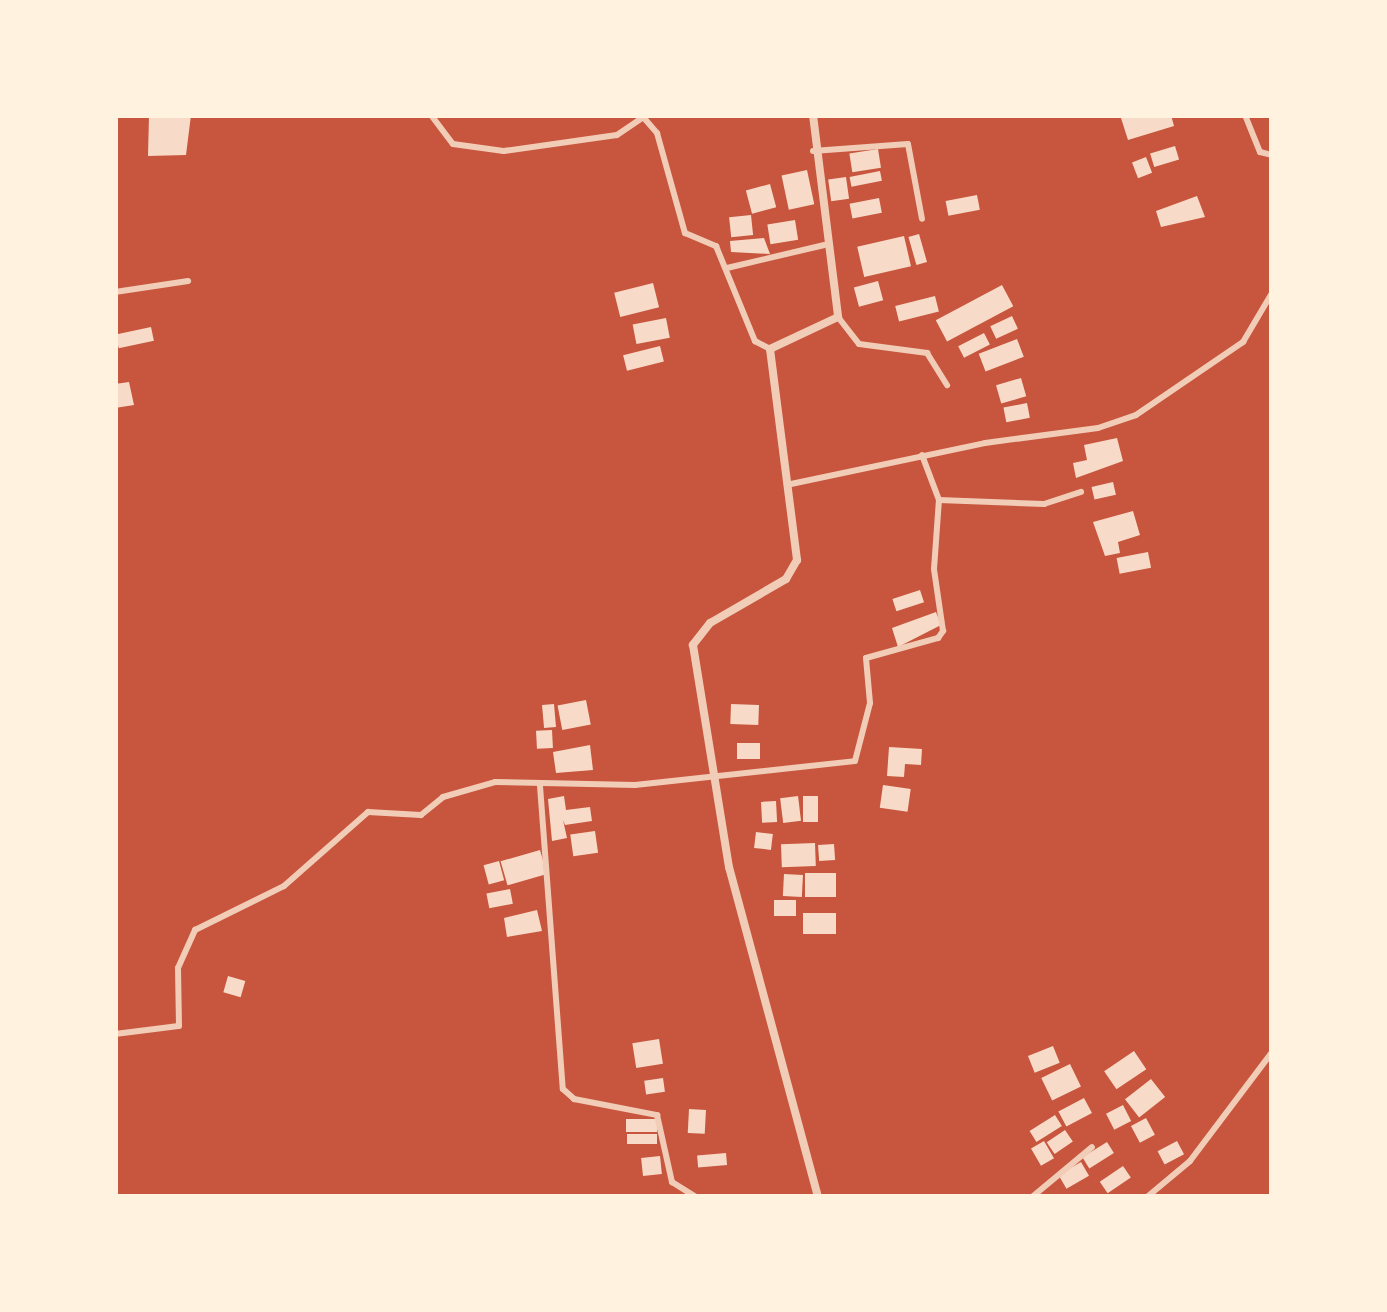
<!DOCTYPE html>
<html>
<head>
<meta charset="utf-8">
<style>
	body { margin:0 }
	#map { position:relative; width:1387px; height:1312px; overflow:hidden; background:#c8553d; font-family:"DejaVu Sans",sans-serif }
	div>[style] { position:absolute }
	.building>* { inset:0; background:#f7dbc8; transform-origin:0 0 }
	.minor>* { height:6px; margin:-3px; padding:0 3px; transform-origin:3px; border-radius:3px; background:#f1ccb7 }
	.tertiary>* { height:8px; margin:-4px; padding:0 4px; transform-origin:4px; border-radius:4px; background:#f1ccb7 }
	span { translate:-50% -50%; white-space:nowrap; text-align:center; line-height:1.15; -webkit-text-stroke:8px #fff3e0; paint-order:stroke }
	.frame { position:absolute; inset:0; border:118px solid #fff3e0; pointer-events:none }
</style>
</head>
<body>
<div id="map">
	<div class="building">
		<i style="clip-path:polygon(149px 115px,191px 115px,186px 155px,148px 156px)"></i>
		<i style="clip-path:polygon(1132px 115px,1171px 115px,1174px 126px,1128px 140px,1121px 118px)"></i>
		<i style="left:1175px;top:146px;width:14px;height:26px;rotate:73deg"></i>
		<i style="left:878px;top:149px;width:19px;height:29px;rotate:81deg"></i>
		<i style="left:1146px;top:157px;width:17px;height:15px;rotate:69deg"></i>
		<i style="left:807px;top:170px;width:35px;height:26px;rotate:78deg"></i>
		<i style="left:880px;top:171px;width:10px;height:31px;rotate:79deg"></i>
		<i style="left:846px;top:177px;width:22px;height:18px;rotate:82deg"></i>
		<i style="left:770px;top:184px;width:24px;height:25px;rotate:75deg"></i>
		<i style="left:977px;top:195px;width:15px;height:32px;rotate:79deg"></i>
		<i style="clip-path:polygon(1197px 196px,1205px 217px,1161px 227px,1156px 211px)"></i>
		<i style="left:879px;top:198px;width:15px;height:30px;rotate:79deg"></i>
		<i style="left:751px;top:215px;width:20px;height:22px;rotate:84deg"></i>
		<i style="left:795px;top:220px;width:20px;height:28px;rotate:81deg"></i>
		<i style="left:919px;top:234px;width:29px;height:11px;rotate:74deg"></i>
		<i style="left:904px;top:236px;width:31px;height:48px;rotate:77deg"></i>
		<i style="clip-path:polygon(764px 238px,770px 254px,731px 252px,730px 241px)"></i>
		<i style="left:878px;top:281px;width:20px;height:25px;rotate:75deg"></i>
		<i style="left:653px;top:283px;width:25px;height:40px;rotate:76deg"></i>
		<i style="left:1002px;top:285px;width:24px;height:75px;rotate:62deg"></i>
		<i style="left:935px;top:296px;width:16px;height:41px;rotate:76deg"></i>
		<i style="left:1012px;top:316px;width:14px;height:24px;rotate:65deg"></i>
		<i style="left:666px;top:318px;width:20px;height:34px;rotate:79deg"></i>
		<i style="left:151px;top:327px;width:14px;height:36px;rotate:78deg"></i>
		<i style="left:984px;top:333px;width:13px;height:29px;rotate:63deg"></i>
		<i style="left:1017px;top:339px;width:19px;height:41px;rotate:69deg"></i>
		<i style="left:660px;top:346px;width:16px;height:38px;rotate:76deg"></i>
		<i style="left:1021px;top:378px;width:19px;height:26px;rotate:74deg"></i>
		<i style="clip-path:polygon(129px 382px,134px 405px,115px 408px,115px 384px)"></i>
		<i style="left:1027px;top:403px;width:15px;height:24px;rotate:79deg"></i>
		<i style="clip-path:polygon(1117px 438px,1123px 461px,1076px 478px,1073px 463px,1087px 460px,1084px 445px)"></i>
		<i style="left:1113px;top:482px;width:13px;height:22px;rotate:77deg"></i>
		<i style="clip-path:polygon(1133px 511px,1140px 535px,1118px 542px,1120px 553px,1105px 556px,1093px 522px)"></i>
		<i style="left:1148px;top:552px;width:16px;height:32px;rotate:79deg"></i>
		<i style="left:920px;top:590px;width:13px;height:29px;rotate:72deg"></i>
		<i style="clip-path:polygon(936px 612px,941px 625px,898px 647px,892px 628px)"></i>
		<i style="left:586px;top:700px;width:25px;height:29px;rotate:79deg"></i>
		<i style="left:554px;top:704px;width:23px;height:12px;rotate:85deg"></i>
		<i style="left:731px;top:704px;width:28px;height:20px;rotate:2deg"></i>
		<i style="left:552px;top:730px;width:18px;height:16px;rotate:87deg"></i>
		<i style="left:737px;top:743px;width:23px;height:16px"></i>
		<i style="clip-path:polygon(590px 745px,593px 770px,556px 773px,553px 752px)"></i>
		<i style="clip-path:polygon(889px 747px,922px 749px,921px 765px,905px 764px,904px 777px,887px 776px)"></i>
		<i style="left:883px;top:785px;width:28px;height:23px;rotate:8deg"></i>
		<i style="clip-path:polygon(564px 796px,566px 810px,590px 807px,592px 821px,565px 825px,563px 820px,567px 838px,552px 841px,548px 799px)"></i>
		<i style="left:798px;top:796px;width:25px;height:18px;rotate:83deg"></i>
		<i style="left:803px;top:796px;width:15px;height:26px"></i>
		<i style="left:776px;top:801px;width:21px;height:15px;rotate:87deg"></i>
		<i style="left:595px;top:831px;width:22px;height:25px;rotate:82deg"></i>
		<i style="left:756px;top:832px;width:17px;height:16px;rotate:7deg"></i>
		<i style="left:815px;top:843px;width:23px;height:34px;rotate:88deg"></i>
		<i style="left:834px;top:844px;width:16px;height:16px;rotate:86deg"></i>
		<i style="left:540px;top:850px;width:25px;height:41px;rotate:74deg"></i>
		<i style="left:499px;top:861px;width:20px;height:16px;rotate:75deg"></i>
		<i style="left:805px;top:873px;width:31px;height:24px"></i>
		<i style="left:784px;top:874px;width:19px;height:22px;rotate:3deg"></i>
		<i style="left:510px;top:889px;width:15px;height:24px;rotate:79deg"></i>
		<i style="left:774px;top:900px;width:22px;height:16px"></i>
		<i style="clip-path:polygon(537px 910px,542px 931px,507px 937px,504px 918px)"></i>
		<i style="left:803px;top:913px;width:33px;height:21px"></i>
		<i style="left:228px;top:976px;width:18px;height:17px;rotate:16deg"></i>
		<i style="left:659px;top:1039px;width:25px;height:27px;rotate:81deg"></i>
		<i style="left:1053px;top:1046px;width:18px;height:27px;rotate:68deg"></i>
		<i style="left:1134px;top:1051px;width:22px;height:36px;rotate:56deg"></i>
		<i style="left:1070px;top:1064px;width:25px;height:32px;rotate:64deg"></i>
		<i style="left:663px;top:1078px;width:14px;height:19px;rotate:82deg"></i>
		<i style="left:1151px;top:1079px;width:23px;height:33px;rotate:52deg"></i>
		<i style="left:1084px;top:1098px;width:17px;height:29px;rotate:62deg"></i>
		<i style="left:1123px;top:1105px;width:18px;height:19px;rotate:63deg"></i>
		<i style="left:689px;top:1109px;width:17px;height:24px;rotate:3deg"></i>
		<i style="left:1055px;top:1115px;width:13px;height:30px;rotate:58deg"></i>
		<i style="left:1146px;top:1118px;width:19px;height:17px;rotate:62deg"></i>
		<i style="left:657px;top:1119px;width:13px;height:31px;rotate:90deg"></i>
		<i style="left:1065px;top:1130px;width:14px;height:22px;rotate:56deg"></i>
		<i style="left:657px;top:1134px;width:10px;height:30px;rotate:90deg"></i>
		<i style="left:1044px;top:1141px;width:20px;height:15px;rotate:60deg"></i>
		<i style="left:1177px;top:1141px;width:15px;height:22px;rotate:62deg"></i>
		<i style="left:1107px;top:1142px;width:13px;height:29px;rotate:58deg"></i>
		<i style="left:726px;top:1153px;width:12px;height:29px;rotate:85deg"></i>
		<i style="left:660px;top:1156px;width:18px;height:19px;rotate:84deg"></i>
		<i style="left:1081px;top:1162px;width:16px;height:26px;rotate:60deg"></i>
		<i style="left:1123px;top:1166px;width:14px;height:28px;rotate:56deg"></i>
	</div>
	<div class="minor">
		<i style="left:431px;top:115px;width:36px;rotate:53deg"></i>
		<i style="left:453px;top:144px;width:51px;rotate:7.8deg"></i>
		<i style="left:504px;top:151px;width:114px;rotate:-8.1deg"></i>
		<i style="left:617px;top:135px;width:32px;rotate:-34deg"></i>
		<i style="left:1245px;top:115px;width:40px;rotate:68deg"></i>
		<i style="left:1260px;top:152px;width:12px;rotate:14deg"></i>
		<i style="left:644px;top:118px;width:20px;rotate:49deg"></i>
		<i style="left:657px;top:133px;width:104px;rotate:74.4deg"></i>
		<i style="left:685px;top:233px;width:34px;rotate:23deg"></i>
		<i style="left:716px;top:246px;width:103px;rotate:67.7deg"></i>
		<i style="left:755px;top:341px;width:17px;rotate:28deg"></i>
		<i style="left:813px;top:151px;width:95px;rotate:-4.2deg"></i>
		<i style="left:908px;top:144px;width:76px;rotate:79.4deg"></i>
		<i style="left:727px;top:268px;width:100px;rotate:-13.3deg"></i>
		<i style="left:115px;top:292px;width:74px;rotate:-8.6deg"></i>
		<i style="left:838px;top:317px;width:34px;rotate:52deg"></i>
		<i style="left:859px;top:344px;width:69px;rotate:7.5deg"></i>
		<i style="left:927px;top:353px;width:38px;rotate:58deg"></i>
		<i style="left:791px;top:484px;width:198px;rotate:-11.9deg"></i>
		<i style="left:985px;top:443px;width:114px;rotate:-7.6deg"></i>
		<i style="left:1098px;top:428px;width:40px;rotate:-18.9deg"></i>
		<i style="left:1136px;top:415px;width:130px;rotate:-34.3deg"></i>
		<i style="left:1243px;top:342px;width:57px;rotate:-59.4deg"></i>
		<i style="left:939px;top:500px;width:105px;rotate:2.2deg"></i>
		<i style="left:1044px;top:504px;width:39px;rotate:-18deg"></i>
		<i style="left:540px;top:786px;width:304px;rotate:85.7deg"></i>
		<i style="left:563px;top:1089px;width:15px;rotate:42deg"></i>
		<i style="left:574px;top:1099px;width:85px;rotate:10.9deg"></i>
		<i style="left:657px;top:1115px;width:69px;rotate:77.4deg"></i>
		<i style="left:672px;top:1182px;width:28px;rotate:32deg"></i>
		<i style="left:115px;top:1034px;width:64px;rotate:-7.1deg"></i>
		<i style="left:179px;top:1026px;width:58px;rotate:-91deg"></i>
		<i style="left:178px;top:968px;width:42px;rotate:-65.9deg"></i>
		<i style="left:195px;top:930px;width:99px;rotate:-26.3deg"></i>
		<i style="left:284px;top:886px;width:112px;rotate:-41.4deg"></i>
		<i style="left:368px;top:812px;width:53px;rotate:3.2deg"></i>
		<i style="left:421px;top:815px;width:28px;rotate:-39deg"></i>
		<i style="left:443px;top:797px;width:54px;rotate:-16.1deg"></i>
		<i style="left:495px;top:782px;width:140px;rotate:1.2deg"></i>
		<i style="left:635px;top:785px;width:221px;rotate:-6.2deg"></i>
		<i style="left:855px;top:761px;width:60px;rotate:-75.5deg"></i>
		<i style="left:870px;top:703px;width:45px;rotate:-95.1deg"></i>
		<i style="left:866px;top:658px;width:75px;rotate:-15.5deg"></i>
		<i style="left:938px;top:638px;width:9px;rotate:-54deg"></i>
		<i style="left:943px;top:631px;width:63px;rotate:-98.3deg"></i>
		<i style="left:934px;top:569px;width:69px;rotate:-85.9deg"></i>
		<i style="left:939px;top:500px;width:48px;rotate:-110.7deg"></i>
		<i style="left:1032px;top:1197px;width:78px;rotate:-39.8deg"></i>
		<i style="left:1147px;top:1197px;width:56px;rotate:-39.9deg"></i>
		<i style="left:1190px;top:1161px;width:136px;rotate:-53deg"></i>
	</div>
	<div class="tertiary">
		<i style="left:813px;top:115px;width:204px;rotate:82.9deg"></i>
		<i style="left:838px;top:317px;width:75px;rotate:154.8deg"></i>
		<i style="left:770px;top:349px;width:213px;rotate:82.7deg"></i>
		<i style="left:797px;top:560px;width:22px;rotate:120deg"></i>
		<i style="left:786px;top:579px;width:88px;rotate:149.9deg"></i>
		<i style="left:710px;top:623px;width:28px;rotate:128deg"></i>
		<i style="left:693px;top:645px;width:225px;rotate:80.8deg"></i>
		<i style="left:729px;top:867px;width:342px;rotate:74.9deg"></i>
	</div>
	<div class="frame"></div>
</div>
</body>
</html>
